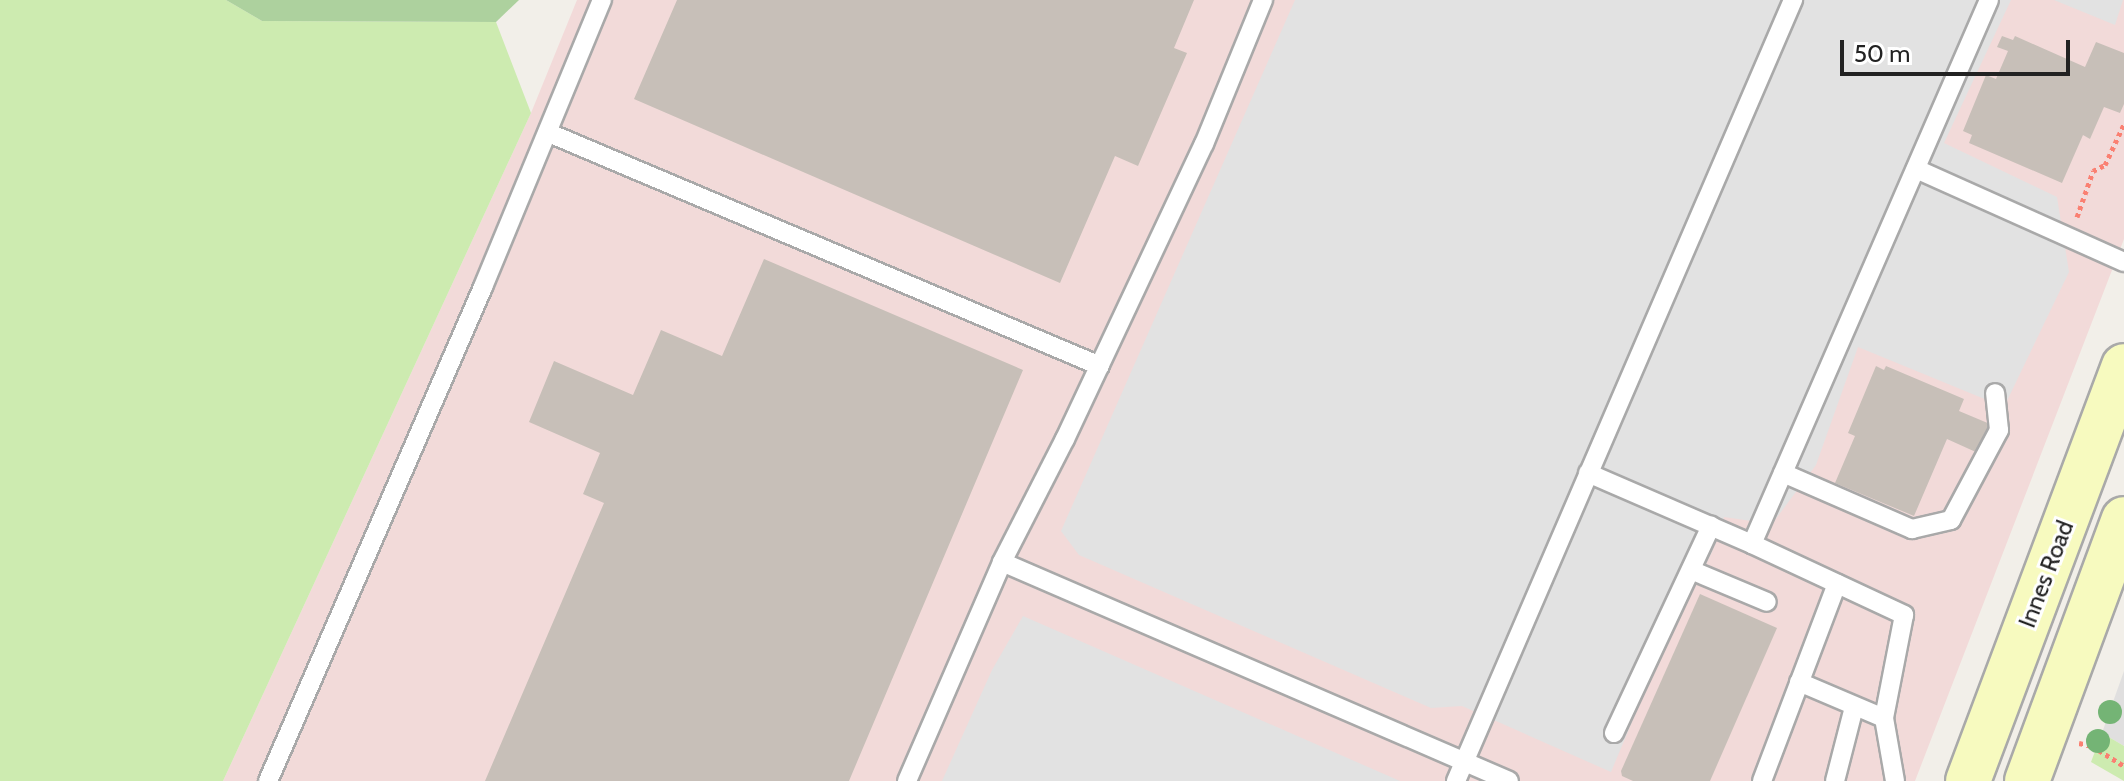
<!DOCTYPE html>
<html>
<head>
<meta charset="utf-8">
<style>
	body { margin:0 }
	#map { position:relative; width:2124px; height:781px; overflow:hidden; background:#f2efe9; font-family:Cabin,sans-serif }
	div>[style] { position:absolute }
	.residential>* { inset:0; background:#e0dfdf }
	.commercial>* { inset:0; background:#f2dad9 }
	.grass>* { inset:0; background:#cdebb0 }
	.forest>* { inset:0; background:#add19e }
	.parking>* { inset:0; background:#e2e2e2 }
	.building>* { inset:0; background:#c7bfb8 }
	.path>* { height:5px; margin-top:-2.5px; transform-origin:0; background:repeating-linear-gradient(90deg,#fa8072 0 4px,transparent 0 8px) }
	.roads { filter:drop-shadow(2px 0 #a9a9a9) drop-shadow(-2px 0 #a9a9a9) drop-shadow(0 2px #a9a9a9) drop-shadow(0 -2px #a9a9a9) }
	.lane>* { height:18px; margin:-9px; padding:0 9px; transform-origin:9px; border-radius:9px; background:#fff }
	.secondary>* { height:44px; margin:-22px; padding:0 22px; transform-origin:22px; border-radius:22px; background:#f7fabf }
	.trees>* { width:24px; height:24px; margin:-12px; border-radius:50%; background:#74b475 }
	span { translate:-50% -50%; white-space:nowrap; text-align:center; line-height:1.15; -webkit-text-stroke:6px #fff; paint-order:stroke }
	.street-label { font-size:24px; color:#222 }
	.scale { position:absolute; left:1840px; top:40px; width:230px; height:36px; box-sizing:border-box; border:4px solid #222; border-top:0; padding-left:10px; font-size:24px; line-height:28px; white-space:nowrap; color:#222; -webkit-text-stroke:6px #fff; paint-order:stroke }
</style>
</head>
<body>
<div id="map">
	<div class="residential">
		<i style="clip-path:polygon(2124px 671px,2124px 746px,2102px 733px)"></i>
	</div>
	<div class="commercial">
		<i style="clip-path:polygon(577px 0,2124px 0,2124px 239px,1915px 781px,223px 781px,531px 113px)"></i>
	</div>
	<div class="grass">
		<i style="clip-path:polygon(0 0,226px 0,262px 21px,496px 22px,531px 113px,223px 781px,0 781px)"></i>
		<i style="clip-path:polygon(2102px 733px,2124px 746px,2124px 781px,2091px 762px)"></i>
	</div>
	<div class="forest">
		<i style="clip-path:polygon(226px 0,519px 0,496px 22px,262px 21px)"></i>
	</div>
	<div class="parking">
		<i style="clip-path:polygon(1295px 0,2011px 0,1944px 143px,2057px 197px,2069px 272px,2004px 407px,1858px 347px,1816px 465px,1772px 524px,1724px 517px,1712px 552px,1657px 662px,1611px 772px,1462px 706px,1431px 708px,1079px 555px,1061px 531px)"></i>
		<i style="clip-path:polygon(2054px 0,2123px 0,2115px 25px)"></i>
		<i style="clip-path:polygon(1023px 616px,1400px 781px,942px 781px,992px 670px)"></i>
	</div>
	<div class="building">
		<i style="clip-path:polygon(677px 0,1194px 0,1174px 48px,1187px 53px,1138px 166px,1115px 156px,1060px 283px,634px 99px)"></i>
		<i style="clip-path:polygon(2002px 36px,2013px 40px,2015px 36px,2085px 67px,2096px 42px,2124px 53px,2124px 104px,2120px 113px,2104px 107px,2090px 139px,2083px 135px,2062px 183px,1969px 143px,1972px 135px,1963px 131px,1986px 75px,1996px 79px,2008px 51px,1997px 47px)"></i>
		<i style="clip-path:polygon(764px 259px,1023px 370px,849px 781px,485px 781px,604px 503px,583px 494px,600px 453px,529px 422px,554px 361px,633px 395px,661px 330px,722px 356px)"></i>
		<i style="clip-path:polygon(1876px 366px,1884px 370px,1886px 366px,1964px 399px,1959px 411px,1990px 424px,1978px 453px,1947px 439px,1914px 516px,1835px 483px,1855px 436px,1848px 433px)"></i>
		<i style="clip-path:polygon(1700px 594px,1777px 628px,1710px 781px,1633px 781px,1622px 776px,1621px 771px)"></i>
	</div>
	<div class="path">
		<i style="left:2077px;top:217px;width:49px;rotate:-70.8deg"></i>
		<i style="left:2093px;top:171px;width:13px;rotate:-27deg"></i>
		<i style="left:2105px;top:165px;width:45px;rotate:-65.1deg"></i>
		<i style="left:2079px;top:743px;width:13px;rotate:13deg"></i>
		<i style="left:2092px;top:746px;width:38px;rotate:32deg"></i>
	</div>
	<div class="roads">
		<div class="lane">
			<i style="left:549px;top:133px;width:598px;rotate:22.92deg"></i>
			<i style="left:1916px;top:169px;width:228px;rotate:24.1deg"></i>
			<i style="left:1588px;top:473px;width:179px;rotate:23.4deg"></i>
			<i style="left:1752px;top:544px;width:593px;rotate:-66.46deg"></i>
			<i style="left:1783px;top:473px;width:141px;rotate:23.5deg"></i>
			<i style="left:1912px;top:529px;width:40px;rotate:-13deg"></i>
			<i style="left:1951px;top:520px;width:102px;rotate:-61.9deg"></i>
			<i style="left:1999px;top:430px;width:37px;rotate:-96deg"></i>
			<i style="left:1752px;top:544px;width:168px;rotate:25deg"></i>
			<i style="left:1904px;top:615px;width:105px;rotate:101deg"></i>
			<i style="left:1884px;top:718px;width:64px;rotate:80.1deg"></i>
			<i style="left:1002px;top:562px;width:552px;rotate:23.36deg"></i>
			<i style="left:1691px;top:570px;width:82px;rotate:22.8deg"></i>
			<i style="left:1799px;top:682px;width:92px;rotate:23deg"></i>
			<i style="left:1614px;top:733px;width:229px;rotate:-64.9deg"></i>
			<i style="left:268px;top:781px;width:539px;rotate:-66.48deg"></i>
			<i style="left:483px;top:287px;width:311px;rotate:-67.5deg"></i>
			<i style="left:907px;top:781px;width:239px;rotate:-66.5deg"></i>
			<i style="left:1002px;top:562px;width:138px;rotate:-62.9deg"></i>
			<i style="left:1065px;top:439px;width:326px;rotate:-64.8deg"></i>
			<i style="left:1204px;top:144px;width:156px;rotate:-67.7deg"></i>
			<i style="left:1456px;top:781px;width:851px;rotate:-66.66deg"></i>
			<i style="left:1762px;top:781px;width:211px;rotate:-69.2deg"></i>
			<i style="left:1835px;top:781px;width:76px;rotate:-75.6deg"></i>
		</div>
		<div class="secondary">
			<i style="left:1968px;top:781px;width:443px;rotate:-69.4deg"></i>
			<i style="left:2027px;top:781px;width:279px;rotate:-69.7deg"></i>
		</div>
	</div>
	<div class="trees">
		<i style="left:2110px;top:712px"></i>
		<i style="left:2098px;top:741px"></i>
	</div>
	<div class="street-label">
		<span style="left:2046px;top:574px;rotate:-69deg">Innes Road</span>
	</div>
	<div class="scale">50 m</div>
</div>
</body>
</html>
